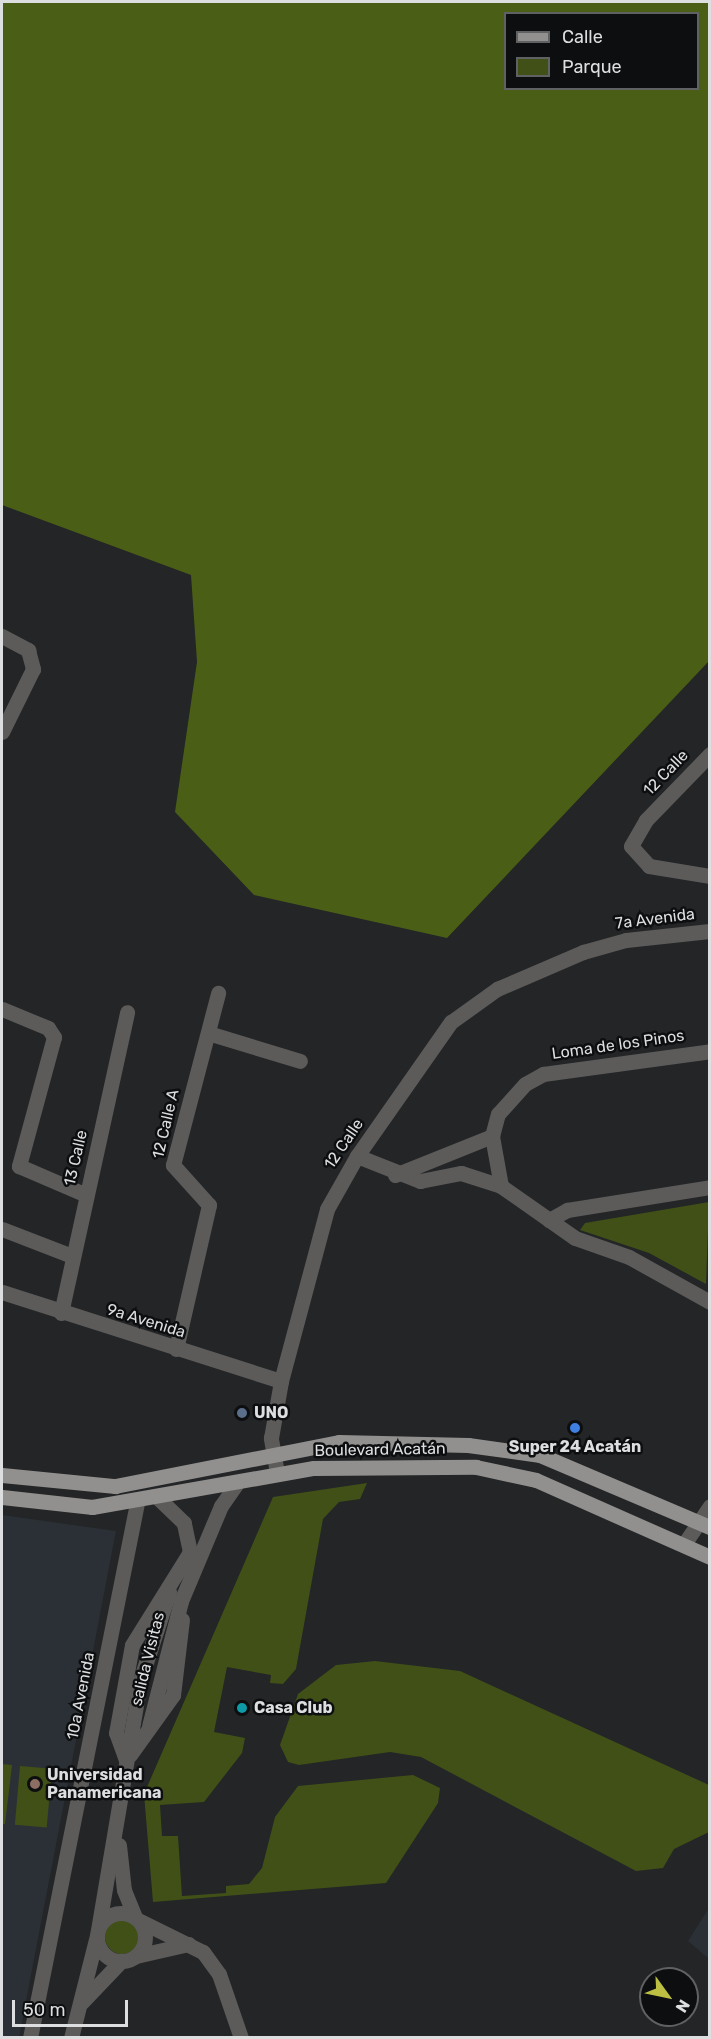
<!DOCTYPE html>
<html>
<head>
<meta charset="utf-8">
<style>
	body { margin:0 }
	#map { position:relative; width:711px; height:2039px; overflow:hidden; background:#232527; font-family:Rubik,sans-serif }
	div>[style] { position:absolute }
	.built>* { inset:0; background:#2b3036 }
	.green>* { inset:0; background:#405017; transform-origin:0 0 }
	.round { border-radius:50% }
	.forest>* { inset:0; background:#4a5f15 }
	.minor>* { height:15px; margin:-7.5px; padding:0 7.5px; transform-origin:7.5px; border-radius:7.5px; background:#5c5b5a }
	.minor>.ring { margin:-7.5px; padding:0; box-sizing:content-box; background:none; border:15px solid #5c5b5a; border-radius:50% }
	.major>* { height:15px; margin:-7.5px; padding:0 7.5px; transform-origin:7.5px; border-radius:7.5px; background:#92908e }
	.dots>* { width:16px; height:16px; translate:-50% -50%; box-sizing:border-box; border:3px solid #0d0e0f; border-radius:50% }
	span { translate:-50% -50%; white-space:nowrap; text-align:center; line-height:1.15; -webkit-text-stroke:5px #0d0e0f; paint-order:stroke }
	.street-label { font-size:16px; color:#dddee0 }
	.poi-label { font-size:16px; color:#dddee0; font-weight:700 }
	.left { translate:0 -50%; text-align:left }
	.frame { position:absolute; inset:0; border:3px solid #dddee0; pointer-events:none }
	.legend { position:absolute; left:504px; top:12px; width:195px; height:78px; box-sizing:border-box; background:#0d0e0f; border:2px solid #606163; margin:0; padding:8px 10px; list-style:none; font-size:18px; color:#dddee0 }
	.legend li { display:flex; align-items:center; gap:12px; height:30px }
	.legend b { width:30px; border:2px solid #606163 }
	.north { position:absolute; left:639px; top:1967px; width:60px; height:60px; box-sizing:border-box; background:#0d0e0f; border:2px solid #606163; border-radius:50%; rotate:123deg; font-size:16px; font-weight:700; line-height:24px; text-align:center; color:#dddee0 }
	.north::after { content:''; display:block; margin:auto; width:21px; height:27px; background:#bdbf43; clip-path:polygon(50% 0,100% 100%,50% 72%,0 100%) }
	.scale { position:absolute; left:12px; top:2000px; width:116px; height:27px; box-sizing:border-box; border:3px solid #dddee0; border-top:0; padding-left:8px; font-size:18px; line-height:21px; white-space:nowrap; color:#dddee0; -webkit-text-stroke:4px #0d0e0f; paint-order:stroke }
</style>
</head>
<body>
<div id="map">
	<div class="built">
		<i style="clip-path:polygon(2px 1515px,116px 1531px,19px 2038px,2px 2037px)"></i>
		<i style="clip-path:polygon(709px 1908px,709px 1959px,688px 1941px)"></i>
	</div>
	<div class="green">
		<i style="clip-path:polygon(709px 1202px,706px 1284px,649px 1253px,580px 1230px,585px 1223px)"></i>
		<i style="clip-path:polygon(367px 1483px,360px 1499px,339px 1502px,323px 1519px,296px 1669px,283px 1684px,270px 1683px,271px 1675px,227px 1667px,214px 1732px,245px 1738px,242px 1753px,204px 1802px,160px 1805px,162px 1836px,178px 1836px,182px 1896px,226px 1893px,226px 1886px,249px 1884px,262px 1868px,275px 1817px,298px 1786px,413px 1775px,440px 1788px,438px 1803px,386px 1883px,153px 1902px,144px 1794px,273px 1497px)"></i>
		<i style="clip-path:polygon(375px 1661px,460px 1671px,709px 1785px,709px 1832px,674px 1849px,663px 1868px,636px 1871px,421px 1757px,390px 1752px,299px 1765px,288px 1762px,280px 1745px,298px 1694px,336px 1665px)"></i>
		<i style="clip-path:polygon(2px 1764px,12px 1765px,5px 1824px,2px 1824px)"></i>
		<i style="left:20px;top:1766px;width:32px;height:59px;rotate:5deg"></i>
		<i class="round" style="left:105px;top:1920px;width:34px;height:34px"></i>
	</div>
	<div class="forest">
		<i style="clip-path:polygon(evenodd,2px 2px,709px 2px,709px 661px,447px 938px,254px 895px,175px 812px,197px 662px,191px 575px,2px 505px,2px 2px,506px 14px,698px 14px,698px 88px,506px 88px,506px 14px)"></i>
	</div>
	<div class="minor">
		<i style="left:2px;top:636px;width:30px;rotate:28deg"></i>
		<i style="left:28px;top:650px;width:20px;rotate:75deg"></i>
		<i style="left:33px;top:669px;width:70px;rotate:116.2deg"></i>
		<i style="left:710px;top:754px;width:92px;rotate:134.1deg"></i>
		<i style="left:646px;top:820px;width:30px;rotate:120deg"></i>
		<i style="left:631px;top:846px;width:27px;rotate:48deg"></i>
		<i style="left:649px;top:866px;width:62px;rotate:9.3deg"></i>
		<i style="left:2px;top:1009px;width:50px;rotate:22.4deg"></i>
		<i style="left:48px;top:1028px;width:11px;rotate:56deg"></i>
		<i style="left:54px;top:1037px;width:134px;rotate:105.2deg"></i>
		<i style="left:19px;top:1166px;width:73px;rotate:23.4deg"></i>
		<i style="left:208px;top:1033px;width:96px;rotate:16.9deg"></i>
		<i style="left:357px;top:1156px;width:68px;rotate:21.6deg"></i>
		<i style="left:420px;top:1181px;width:42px;rotate:-11deg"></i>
		<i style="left:461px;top:1173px;width:42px;rotate:18deg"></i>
		<i style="left:501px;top:1186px;width:90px;rotate:35.1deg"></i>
		<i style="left:575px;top:1238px;width:57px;rotate:19.4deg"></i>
		<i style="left:629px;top:1257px;width:93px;rotate:29.1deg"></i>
		<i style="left:395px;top:1175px;width:105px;rotate:-21.9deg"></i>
		<i style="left:501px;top:1186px;width:51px;rotate:-100.2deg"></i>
		<i style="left:492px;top:1136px;width:23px;rotate:-75deg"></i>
		<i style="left:498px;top:1114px;width:40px;rotate:-48deg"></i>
		<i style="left:525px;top:1084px;width:21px;rotate:-29deg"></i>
		<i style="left:543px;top:1074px;width:169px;rotate:-7.8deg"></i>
		<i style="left:549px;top:1220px;width:21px;rotate:-29deg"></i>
		<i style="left:567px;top:1210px;width:145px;rotate:-9.1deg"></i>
		<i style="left:2px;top:1229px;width:75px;rotate:21.1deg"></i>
		<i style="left:2px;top:1292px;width:293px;rotate:17.7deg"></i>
		<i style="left:61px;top:1313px;width:308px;rotate:-77.6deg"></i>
		<i style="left:176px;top:1349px;width:148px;rotate:-77.1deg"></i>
		<i style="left:209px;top:1205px;width:54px;rotate:-132deg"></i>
		<i style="left:173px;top:1165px;width:178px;rotate:-75.3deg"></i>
		<i style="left:277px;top:1473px;width:36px;rotate:-100deg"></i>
		<i style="left:271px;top:1438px;width:58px;rotate:-80deg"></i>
		<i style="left:281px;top:1381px;width:178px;rotate:-75deg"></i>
		<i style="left:327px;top:1209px;width:61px;rotate:-60.5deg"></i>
		<i style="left:357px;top:1156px;width:164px;rotate:-55deg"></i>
		<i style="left:451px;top:1022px;width:57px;rotate:-35.7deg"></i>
		<i style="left:497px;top:989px;width:94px;rotate:-23.3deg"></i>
		<i style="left:583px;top:952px;width:45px;rotate:-15.6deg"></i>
		<i style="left:626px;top:940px;width:84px;rotate:-6.1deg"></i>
		<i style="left:684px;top:1544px;width:46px;rotate:-55.6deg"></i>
		<i style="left:149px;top:1726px;width:129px;rotate:-75.6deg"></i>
		<i style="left:181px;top:1601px;width:103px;rotate:-67.2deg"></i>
		<i style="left:221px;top:1506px;width:28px;rotate:-55deg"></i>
		<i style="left:130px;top:1755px;width:74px;rotate:-54.4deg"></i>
		<i style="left:173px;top:1695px;width:76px;rotate:-83.2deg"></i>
		<i style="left:126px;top:1760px;width:29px;rotate:-110deg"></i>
		<i style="left:116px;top:1733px;width:89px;rotate:-79.7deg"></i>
		<i style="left:132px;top:1645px;width:110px;rotate:-58.1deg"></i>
		<i style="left:190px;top:1552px;width:30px;rotate:-102deg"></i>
		<i style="left:184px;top:1523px;width:36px;rotate:-136deg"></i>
		<i style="left:119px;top:1845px;width:45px;rotate:83.7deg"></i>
		<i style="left:124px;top:1890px;width:29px;rotate:68deg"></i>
		<i class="ring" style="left:97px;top:1913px;width:33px;height:33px"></i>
		<i style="left:140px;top:1921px;width:70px;rotate:26.2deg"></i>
		<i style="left:203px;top:1952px;width:27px;rotate:54deg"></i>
		<i style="left:219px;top:1974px;width:68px;rotate:71deg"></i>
		<i style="left:98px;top:1930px;width:253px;rotate:-80.4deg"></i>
		<i style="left:140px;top:1681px;width:94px;rotate:-72deg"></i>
		<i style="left:136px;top:1956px;width:54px;rotate:-12.8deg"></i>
		<i style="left:82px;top:2002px;width:57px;rotate:-46.4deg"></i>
		<i style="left:30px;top:2038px;width:546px;rotate:-78.69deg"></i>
		<i style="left:71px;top:2038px;width:106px;rotate:-75.8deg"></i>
	</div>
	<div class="major">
		<i style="left:2px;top:1475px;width:114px;rotate:5.6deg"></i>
		<i style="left:115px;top:1486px;width:228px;rotate:-11.1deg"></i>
		<i style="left:339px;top:1442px;width:129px;rotate:1.3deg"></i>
		<i style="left:468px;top:1445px;width:73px;rotate:7.9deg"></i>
		<i style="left:540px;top:1455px;width:185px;rotate:23deg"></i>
		<i style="left:2px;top:1497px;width:91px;rotate:6.3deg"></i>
		<i style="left:92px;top:1507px;width:225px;rotate:-10deg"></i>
		<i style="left:314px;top:1468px;width:162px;rotate:-0.4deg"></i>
		<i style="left:476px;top:1467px;width:61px;rotate:12.2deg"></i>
		<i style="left:536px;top:1480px;width:190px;rotate:23.9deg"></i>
	</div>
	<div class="dots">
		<i style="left:242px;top:1413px;background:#5c6f8a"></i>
		<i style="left:575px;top:1428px;background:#3f7fe0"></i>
		<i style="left:242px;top:1708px;background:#0f9aa8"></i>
		<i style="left:35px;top:1784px;background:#8d6e63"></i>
	</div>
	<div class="street-label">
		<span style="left:666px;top:773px;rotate:-46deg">12 Calle</span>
		<span style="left:655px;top:919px;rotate:-7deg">7a Avenida</span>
		<span style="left:618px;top:1045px;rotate:-8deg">Loma de los Pinos</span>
		<span style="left:166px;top:1124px;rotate:-77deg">12 Calle A</span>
		<span style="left:344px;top:1144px;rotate:-56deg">12 Calle</span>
		<span style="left:76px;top:1158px;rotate:-77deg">13 Calle</span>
		<span style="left:146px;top:1321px;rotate:17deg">9a Avenida</span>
		<span style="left:380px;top:1450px;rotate:-1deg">Boulevard Acatán</span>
		<span style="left:148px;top:1659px;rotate:-76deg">salida Visitas</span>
		<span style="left:81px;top:1696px;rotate:-79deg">10a Avenida</span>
	</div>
	<div class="poi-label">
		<span class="left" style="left:254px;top:1413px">UNO</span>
		<span style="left:575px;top:1447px">Super 24 Acatán</span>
		<span class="left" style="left:254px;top:1708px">Casa Club</span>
		<span class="left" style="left:47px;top:1784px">Universidad<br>Panamericana</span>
	</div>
	<div class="frame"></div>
	<ul class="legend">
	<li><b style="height:8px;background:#92908e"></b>Calle</li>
	<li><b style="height:16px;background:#405017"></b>Parque</li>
	</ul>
	<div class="north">N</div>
	<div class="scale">50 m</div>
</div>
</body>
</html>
